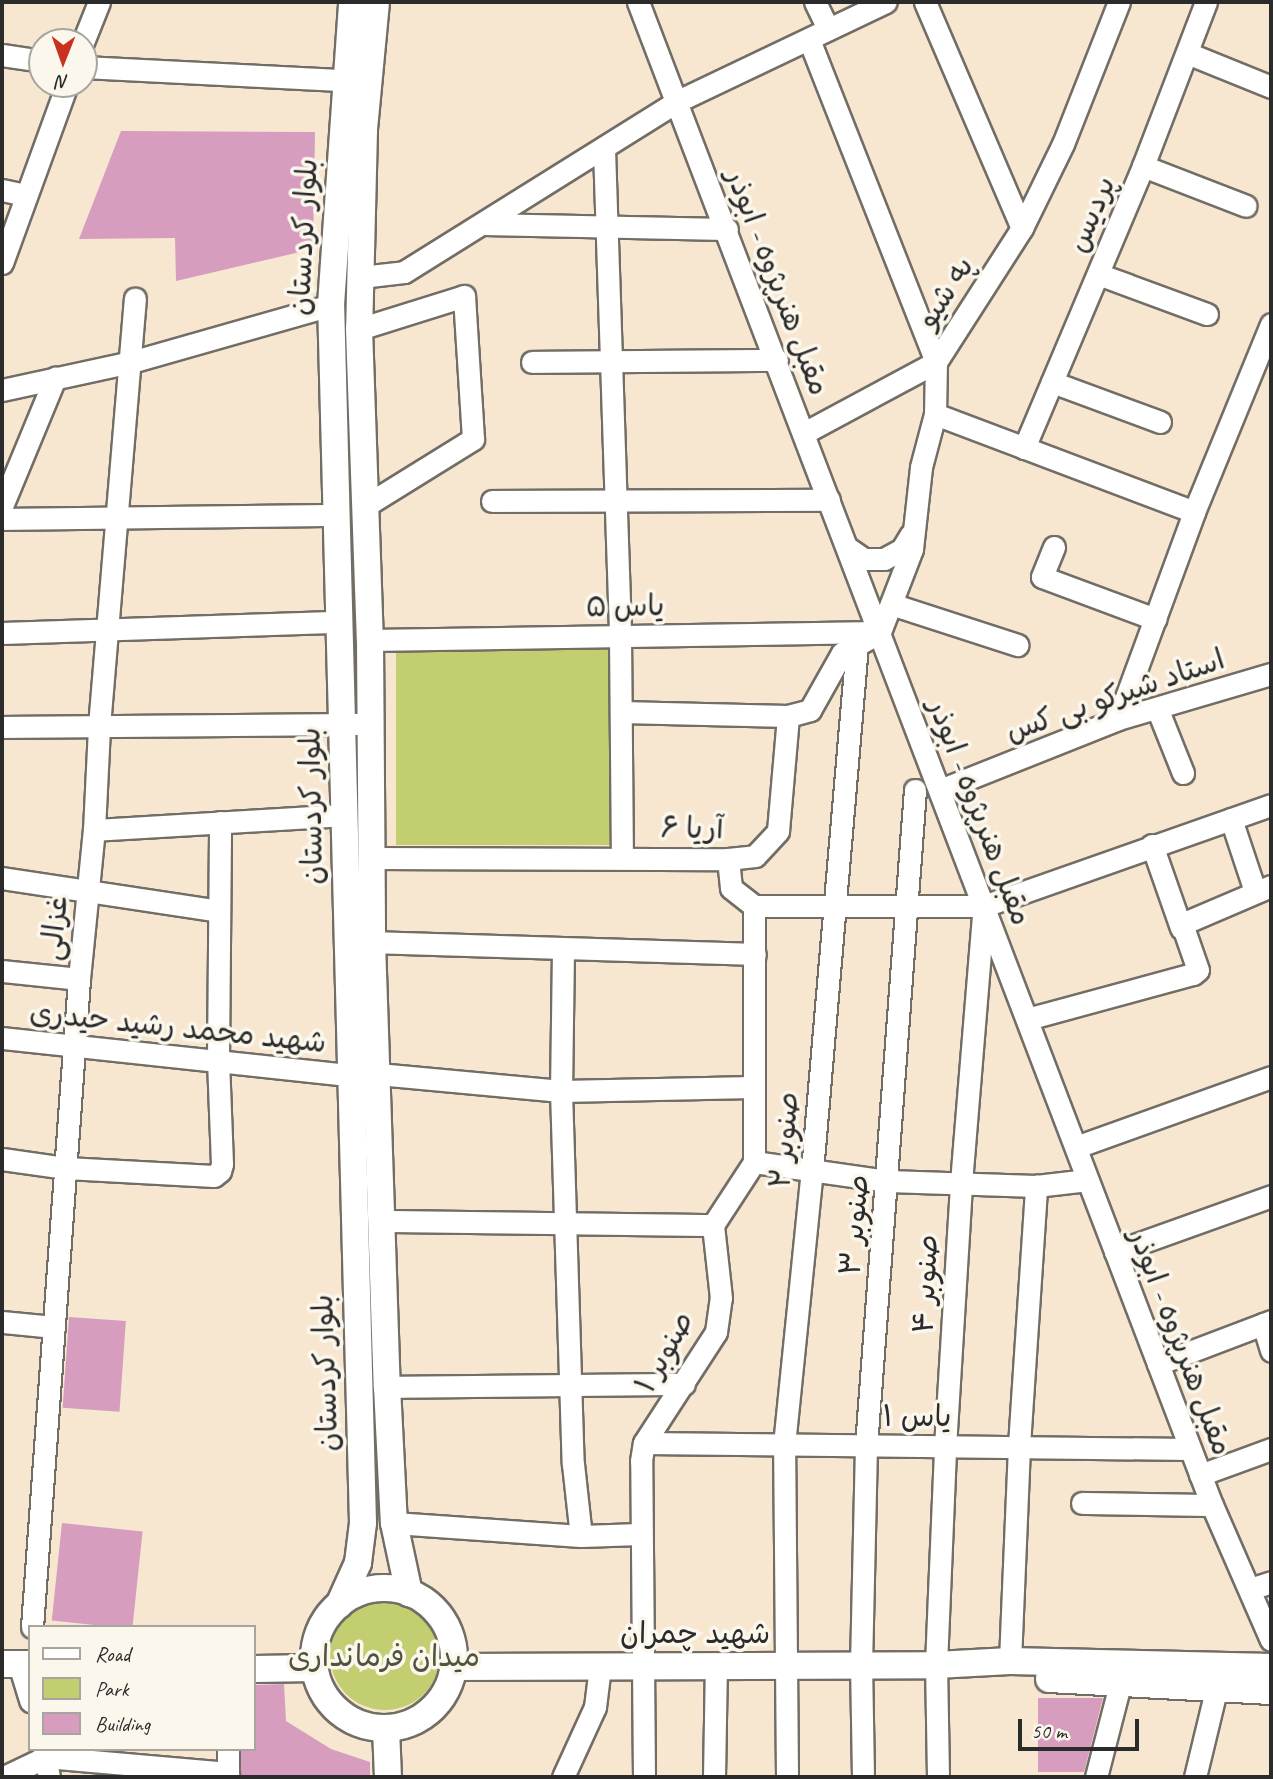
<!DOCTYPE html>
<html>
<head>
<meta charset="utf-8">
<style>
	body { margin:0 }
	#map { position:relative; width:1273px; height:1779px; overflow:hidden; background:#f7e7d1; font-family:Caveat,"Playpen Sans Arabic",sans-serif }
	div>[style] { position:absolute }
	.green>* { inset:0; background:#c2ce70; transform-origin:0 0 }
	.round { border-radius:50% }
	.building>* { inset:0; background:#d69dbf; transform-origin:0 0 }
	.roads { filter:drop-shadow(2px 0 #726d65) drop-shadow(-2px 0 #726d65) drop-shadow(0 2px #726d65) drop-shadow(0 -2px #726d65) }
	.minor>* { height:21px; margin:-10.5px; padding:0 10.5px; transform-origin:10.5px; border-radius:10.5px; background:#fff }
	.major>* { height:26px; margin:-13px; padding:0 13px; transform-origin:13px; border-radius:13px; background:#fff }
	.major>.ring { margin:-13px; padding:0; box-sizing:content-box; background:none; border:26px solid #fff; border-radius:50% }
	span { translate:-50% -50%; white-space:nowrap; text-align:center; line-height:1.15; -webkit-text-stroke:7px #fbf7ec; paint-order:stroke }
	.street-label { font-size:30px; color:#2b2b2b }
	.park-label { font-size:30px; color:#51543c }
	.frame { position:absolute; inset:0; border:4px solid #2b2b2b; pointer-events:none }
	.legend { position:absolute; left:28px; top:1625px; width:228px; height:126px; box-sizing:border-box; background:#fbf7ec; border:2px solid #a8a59f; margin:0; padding:9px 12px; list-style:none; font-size:21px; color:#2b2b2b }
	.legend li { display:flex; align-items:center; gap:14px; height:35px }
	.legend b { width:35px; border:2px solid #a8a59f }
	.north { position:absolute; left:28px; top:28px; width:70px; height:70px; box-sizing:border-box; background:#fbf7ec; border:2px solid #a8a59f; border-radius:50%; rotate:181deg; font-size:19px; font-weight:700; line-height:28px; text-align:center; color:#2b2b2b }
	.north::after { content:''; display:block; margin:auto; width:24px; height:32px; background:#c8321e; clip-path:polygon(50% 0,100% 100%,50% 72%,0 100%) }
	.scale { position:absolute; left:1018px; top:1719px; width:121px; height:32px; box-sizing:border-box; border:4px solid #2b2b2b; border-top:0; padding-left:9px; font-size:21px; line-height:24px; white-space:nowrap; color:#2b2b2b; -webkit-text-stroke:5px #fbf7ec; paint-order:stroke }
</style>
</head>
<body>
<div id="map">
	<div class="green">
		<i style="left:396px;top:647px;width:215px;height:198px"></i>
		<i class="round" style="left:330px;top:1600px;width:110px;height:110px"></i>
	</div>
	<div class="building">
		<i style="clip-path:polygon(121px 131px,315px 132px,313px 249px,176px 281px,175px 238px,79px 239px)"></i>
		<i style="left:69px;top:1317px;width:57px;height:91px;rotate:4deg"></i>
		<i style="left:62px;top:1523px;width:81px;height:98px;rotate:6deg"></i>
		<i style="clip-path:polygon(284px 1684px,286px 1721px,331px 1749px,370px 1762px,370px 1777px,241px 1777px,241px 1749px,254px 1749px,254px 1685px)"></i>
		<i style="clip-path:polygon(1038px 1698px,1103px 1698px,1084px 1772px,1038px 1772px)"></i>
	</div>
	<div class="roads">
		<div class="minor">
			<i style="left:638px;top:2px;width:1609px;rotate:69.1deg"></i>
			<i style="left:1212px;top:1505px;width:147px;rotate:66.4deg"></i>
			<i style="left:815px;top:2px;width:30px;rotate:64deg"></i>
			<i style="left:925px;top:2px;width:246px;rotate:66.8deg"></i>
			<i style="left:83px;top:42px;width:43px;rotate:-68.2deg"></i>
			<i style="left:1187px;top:53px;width:91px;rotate:22deg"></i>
			<i style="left:2px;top:55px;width:40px;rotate:8.5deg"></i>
			<i style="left:84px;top:67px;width:260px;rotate:2.9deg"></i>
			<i style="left:604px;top:149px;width:486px;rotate:88.1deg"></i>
			<i style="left:620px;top:635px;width:221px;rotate:89.5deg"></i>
			<i style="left:1143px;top:166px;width:110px;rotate:21.2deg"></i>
			<i style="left:2px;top:190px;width:24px;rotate:12deg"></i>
			<i style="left:482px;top:224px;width:245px;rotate:1.2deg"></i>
			<i style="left:2px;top:263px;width:190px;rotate:-70deg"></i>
			<i style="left:1098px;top:274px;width:116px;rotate:20.2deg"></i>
			<i style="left:361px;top:277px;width:43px;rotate:-6.6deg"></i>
			<i style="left:404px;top:272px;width:323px;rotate:-32deg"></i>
			<i style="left:678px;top:101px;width:230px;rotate:-25.5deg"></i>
			<i style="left:359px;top:329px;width:110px;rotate:-17.4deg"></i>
			<i style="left:464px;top:296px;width:143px;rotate:86.4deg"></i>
			<i style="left:473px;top:439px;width:127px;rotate:148.2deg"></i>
			<i style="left:532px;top:362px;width:245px;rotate:-0.5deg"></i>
			<i style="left:1052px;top:382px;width:115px;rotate:20.3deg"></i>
			<i style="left:2px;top:390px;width:132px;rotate:-12.2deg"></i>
			<i style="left:131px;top:362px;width:208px;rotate:-15.9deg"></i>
			<i style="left:935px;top:414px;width:277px;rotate:20.7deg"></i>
			<i style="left:804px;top:433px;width:150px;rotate:-28.3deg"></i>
			<i style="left:936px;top:362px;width:347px;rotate:-111.5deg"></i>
			<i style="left:1024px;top:448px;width:306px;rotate:-67.1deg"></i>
			<i style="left:1143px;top:166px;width:176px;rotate:-69deg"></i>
			<i style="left:492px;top:501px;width:337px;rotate:-0.2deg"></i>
			<i style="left:2px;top:506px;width:139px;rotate:-67.5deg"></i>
			<i style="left:2px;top:519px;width:335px;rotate:-0.7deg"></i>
			<i style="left:1054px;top:547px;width:32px;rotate:112deg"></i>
			<i style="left:1042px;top:577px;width:121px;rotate:20.4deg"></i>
			<i style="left:848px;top:548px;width:19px;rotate:35deg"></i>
			<i style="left:864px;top:559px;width:20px"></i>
			<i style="left:884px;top:559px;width:21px;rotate:-29deg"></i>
			<i style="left:902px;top:549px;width:17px;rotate:-59deg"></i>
			<i style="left:891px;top:604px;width:133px;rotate:18deg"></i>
			<i style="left:880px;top:632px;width:89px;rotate:-68.9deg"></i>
			<i style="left:912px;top:549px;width:82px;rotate:-83.7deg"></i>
			<i style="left:921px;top:467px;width:55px;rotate:-75.2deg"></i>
			<i style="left:935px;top:414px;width:52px;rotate:-88.9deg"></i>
			<i style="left:936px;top:362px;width:159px;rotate:-57.3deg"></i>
			<i style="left:1022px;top:228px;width:93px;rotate:-64deg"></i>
			<i style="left:1063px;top:144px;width:153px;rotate:-68.5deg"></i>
			<i style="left:2px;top:633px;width:337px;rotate:-1.9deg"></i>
			<i style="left:370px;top:640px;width:508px;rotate:-0.9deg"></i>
			<i style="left:1157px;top:708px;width:70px;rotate:68.2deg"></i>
			<i style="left:621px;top:712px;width:167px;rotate:1.4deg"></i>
			<i style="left:1118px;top:719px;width:221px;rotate:-69.8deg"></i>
			<i style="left:1194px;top:512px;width:203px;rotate:-67.7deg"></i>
			<i style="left:2px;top:727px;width:370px;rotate:-0.5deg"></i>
			<i style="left:940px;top:790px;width:192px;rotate:-21.7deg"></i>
			<i style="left:1118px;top:719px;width:159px;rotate:-16.4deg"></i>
			<i style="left:1231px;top:819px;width:76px;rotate:71.6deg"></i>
			<i style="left:94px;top:830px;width:250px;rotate:-3.4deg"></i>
			<i style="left:1152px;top:845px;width:88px;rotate:70.7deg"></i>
			<i style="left:373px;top:858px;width:355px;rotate:0.2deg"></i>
			<i style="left:728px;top:859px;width:27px;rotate:-6deg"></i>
			<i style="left:755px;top:856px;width:34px;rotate:-47deg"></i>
			<i style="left:778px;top:831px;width:115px;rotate:-85deg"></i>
			<i style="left:788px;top:716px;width:23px;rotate:-15deg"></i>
			<i style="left:810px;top:710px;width:65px;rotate:-60.7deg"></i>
			<i style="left:842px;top:653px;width:17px;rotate:-28deg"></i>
			<i style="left:728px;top:859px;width:29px;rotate:84deg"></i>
			<i style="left:731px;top:888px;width:29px;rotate:38deg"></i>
			<i style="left:754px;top:906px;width:230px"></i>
			<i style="left:984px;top:906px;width:304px;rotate:-19.4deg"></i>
			<i style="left:2px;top:878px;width:219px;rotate:8.6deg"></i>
			<i style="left:372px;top:942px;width:383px;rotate:1.8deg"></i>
			<i style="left:563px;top:949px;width:142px;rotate:90.8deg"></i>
			<i style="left:561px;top:1091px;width:373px;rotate:88.2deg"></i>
			<i style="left:573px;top:1464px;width:72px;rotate:83.7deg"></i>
			<i style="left:2px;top:971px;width:77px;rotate:5.9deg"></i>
			<i style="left:1027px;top:1019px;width:172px;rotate:-15.2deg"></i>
			<i style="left:1193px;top:974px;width:6px;rotate:-39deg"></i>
			<i style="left:1198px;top:970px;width:49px;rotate:-109.2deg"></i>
			<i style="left:1182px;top:924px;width:97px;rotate:-23.1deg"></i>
			<i style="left:2px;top:1038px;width:349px;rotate:6.1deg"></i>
			<i style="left:378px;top:1074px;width:184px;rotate:5.3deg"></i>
			<i style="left:561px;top:1091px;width:192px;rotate:-1.2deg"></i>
			<i style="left:1076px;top:1147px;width:207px;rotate:-19.7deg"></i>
			<i style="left:2px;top:1159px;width:65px;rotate:8deg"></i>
			<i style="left:66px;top:1168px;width:148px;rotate:3.1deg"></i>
			<i style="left:214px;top:1176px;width:8px;rotate:-40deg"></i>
			<i style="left:220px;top:1171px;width:7px;rotate:-74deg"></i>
			<i style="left:222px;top:1164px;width:103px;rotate:-92.2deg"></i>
			<i style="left:218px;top:1061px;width:239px;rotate:-89.5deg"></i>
			<i style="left:754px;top:1162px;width:135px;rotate:8.1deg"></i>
			<i style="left:888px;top:1181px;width:148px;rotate:1.9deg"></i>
			<i style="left:1036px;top:1186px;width:52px;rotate:-6.6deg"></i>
			<i style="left:381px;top:1221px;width:332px;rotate:0.7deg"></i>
			<i style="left:1115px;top:1252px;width:166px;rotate:-19.7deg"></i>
			<i style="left:2px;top:1322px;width:52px;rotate:5.5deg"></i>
			<i style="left:1263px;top:1324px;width:28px;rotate:73deg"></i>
			<i style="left:1158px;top:1364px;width:121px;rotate:-20.8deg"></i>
			<i style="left:387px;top:1387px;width:297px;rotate:-0.6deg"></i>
			<i style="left:644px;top:1443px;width:546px;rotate:0.63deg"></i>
			<i style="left:1200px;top:1475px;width:76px;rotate:-20.1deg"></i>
			<i style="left:1082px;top:1503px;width:130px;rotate:0.9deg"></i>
			<i style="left:394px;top:1523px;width:187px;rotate:4deg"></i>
			<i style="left:581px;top:1536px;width:59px;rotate:-1.9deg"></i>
			<i style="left:1250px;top:1589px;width:22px;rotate:-18deg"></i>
			<i style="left:32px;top:1627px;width:650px;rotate:-85.85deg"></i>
			<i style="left:79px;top:979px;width:150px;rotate:-84.3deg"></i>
			<i style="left:94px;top:830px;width:104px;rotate:-87.2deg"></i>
			<i style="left:99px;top:726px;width:429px;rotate:-85.2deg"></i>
			<i style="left:1010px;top:1661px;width:216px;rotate:-87.6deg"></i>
			<i style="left:1019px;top:1445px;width:260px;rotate:-86.2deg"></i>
			<i style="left:19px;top:1664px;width:39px;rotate:73deg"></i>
			<i style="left:44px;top:1749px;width:28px;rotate:80deg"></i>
			<i style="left:228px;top:1749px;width:28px;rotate:90deg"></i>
			<i style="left:4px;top:1777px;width:47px;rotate:-25.5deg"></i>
			<i style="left:46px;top:1757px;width:183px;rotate:5deg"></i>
			<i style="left:563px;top:1777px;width:77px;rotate:-65.4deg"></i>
			<i style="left:595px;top:1707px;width:40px;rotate:-82.9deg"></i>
			<i style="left:644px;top:1777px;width:316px;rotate:-90.5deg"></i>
			<i style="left:641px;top:1461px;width:18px;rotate:-81deg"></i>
			<i style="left:644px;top:1443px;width:132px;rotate:-57deg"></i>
			<i style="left:716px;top:1332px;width:34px;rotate:-82deg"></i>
			<i style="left:721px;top:1298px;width:73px;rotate:-96.3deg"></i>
			<i style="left:713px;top:1225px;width:75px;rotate:-56.9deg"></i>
			<i style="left:754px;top:1162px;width:256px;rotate:-90deg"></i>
			<i style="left:714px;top:1777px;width:111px;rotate:-89deg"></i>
			<i style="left:787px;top:1777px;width:332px;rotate:-90.5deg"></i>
			<i style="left:784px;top:1445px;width:275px;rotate:-84.2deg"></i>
			<i style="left:812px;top:1171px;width:528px;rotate:-85.11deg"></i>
			<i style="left:857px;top:645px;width:26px;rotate:-29deg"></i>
			<i style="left:863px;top:1777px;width:111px;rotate:-91deg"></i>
			<i style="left:861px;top:1666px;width:220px;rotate:-88.7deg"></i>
			<i style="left:866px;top:1446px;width:658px;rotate:-85.73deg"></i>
			<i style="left:938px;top:1777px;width:112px;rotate:-91deg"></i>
			<i style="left:936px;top:1665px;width:218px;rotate:-87.6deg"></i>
			<i style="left:945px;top:1447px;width:264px;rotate:-86.5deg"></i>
			<i style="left:961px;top:1183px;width:271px;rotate:-85.3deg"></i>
			<i style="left:1096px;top:1777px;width:96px;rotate:-75.5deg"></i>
			<i style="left:1195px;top:1777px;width:89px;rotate:-76.4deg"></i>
		</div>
		<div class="major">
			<i style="left:376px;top:2px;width:129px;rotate:95.4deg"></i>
			<i style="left:364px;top:130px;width:199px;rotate:91.4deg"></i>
			<i style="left:359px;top:329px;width:311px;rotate:88deg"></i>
			<i style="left:370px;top:640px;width:302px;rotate:89.6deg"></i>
			<i style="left:372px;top:942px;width:445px;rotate:88.1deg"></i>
			<i style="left:387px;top:1387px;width:136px;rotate:87.1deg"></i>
			<i style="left:394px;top:1523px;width:72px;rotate:77.9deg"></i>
			<i class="ring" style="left:314px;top:1588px;width:114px;height:114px"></i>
			<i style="left:339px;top:1605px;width:46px;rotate:-65.7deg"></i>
			<i style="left:358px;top:1563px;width:40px;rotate:-82.9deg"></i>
			<i style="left:363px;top:1523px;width:1218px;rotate:-91.5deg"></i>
			<i style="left:331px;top:305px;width:304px;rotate:-86deg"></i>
			<i style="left:2px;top:1664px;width:28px"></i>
			<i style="left:454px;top:1667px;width:482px;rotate:-0.2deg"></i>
			<i style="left:936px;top:1665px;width:74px;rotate:-3.1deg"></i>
			<i style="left:1010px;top:1661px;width:261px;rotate:1.3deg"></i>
			<i style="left:254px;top:1669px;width:61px;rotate:-0.9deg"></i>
			<i style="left:1049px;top:1679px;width:222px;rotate:3.1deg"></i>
			<i style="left:386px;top:1728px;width:49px;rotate:87.7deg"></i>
		</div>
	</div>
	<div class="street-label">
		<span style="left:1091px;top:214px;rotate:-67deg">پردیس</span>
		<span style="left:303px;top:237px;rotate:-87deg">بلوار کردستان</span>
		<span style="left:778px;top:282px;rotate:69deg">مقبل هنرپژوه - ابوذر</span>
		<span style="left:945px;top:292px;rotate:-57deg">په شیو</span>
		<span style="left:625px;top:606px;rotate:-1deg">یاس ۵</span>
		<span style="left:1115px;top:695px;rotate:-19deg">استاد شیرکو بی کس</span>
		<span style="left:311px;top:806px;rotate:-91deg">بلوار کردستان</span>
		<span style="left:980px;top:812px;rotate:69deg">مقبل هنرپژوه - ابوذر</span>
		<span style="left:692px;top:828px;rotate:1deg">آریا ۶</span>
		<span style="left:54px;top:928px;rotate:-84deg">غزالی</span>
		<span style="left:178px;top:1027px;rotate:6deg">شهید محمد رشید حیدری</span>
		<span style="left:784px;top:1140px;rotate:-85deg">صنوبر ۲</span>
		<span style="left:854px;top:1225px;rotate:-85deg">صنوبر ۳</span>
		<span style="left:925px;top:1284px;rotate:-87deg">صنوبر ۴</span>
		<span style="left:1181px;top:1342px;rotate:69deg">مقبل هنرپژوه - ابوذر</span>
		<span style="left:664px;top:1352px;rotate:-61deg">صنوبر ۱</span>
		<span style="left:325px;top:1373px;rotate:-92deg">بلوار کردستان</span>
		<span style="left:917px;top:1416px">یاس ۱</span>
		<span style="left:695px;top:1633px">شهید چمران</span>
	</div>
	<div class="park-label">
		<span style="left:384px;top:1656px">میدان فرمانداری</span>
	</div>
	<div class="frame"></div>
	<ul class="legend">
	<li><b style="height:9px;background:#fff"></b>Road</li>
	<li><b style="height:19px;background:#c2ce70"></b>Park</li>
	<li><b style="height:19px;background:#d69dbf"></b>Building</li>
	</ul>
	<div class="north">N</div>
	<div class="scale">50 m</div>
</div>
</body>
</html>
